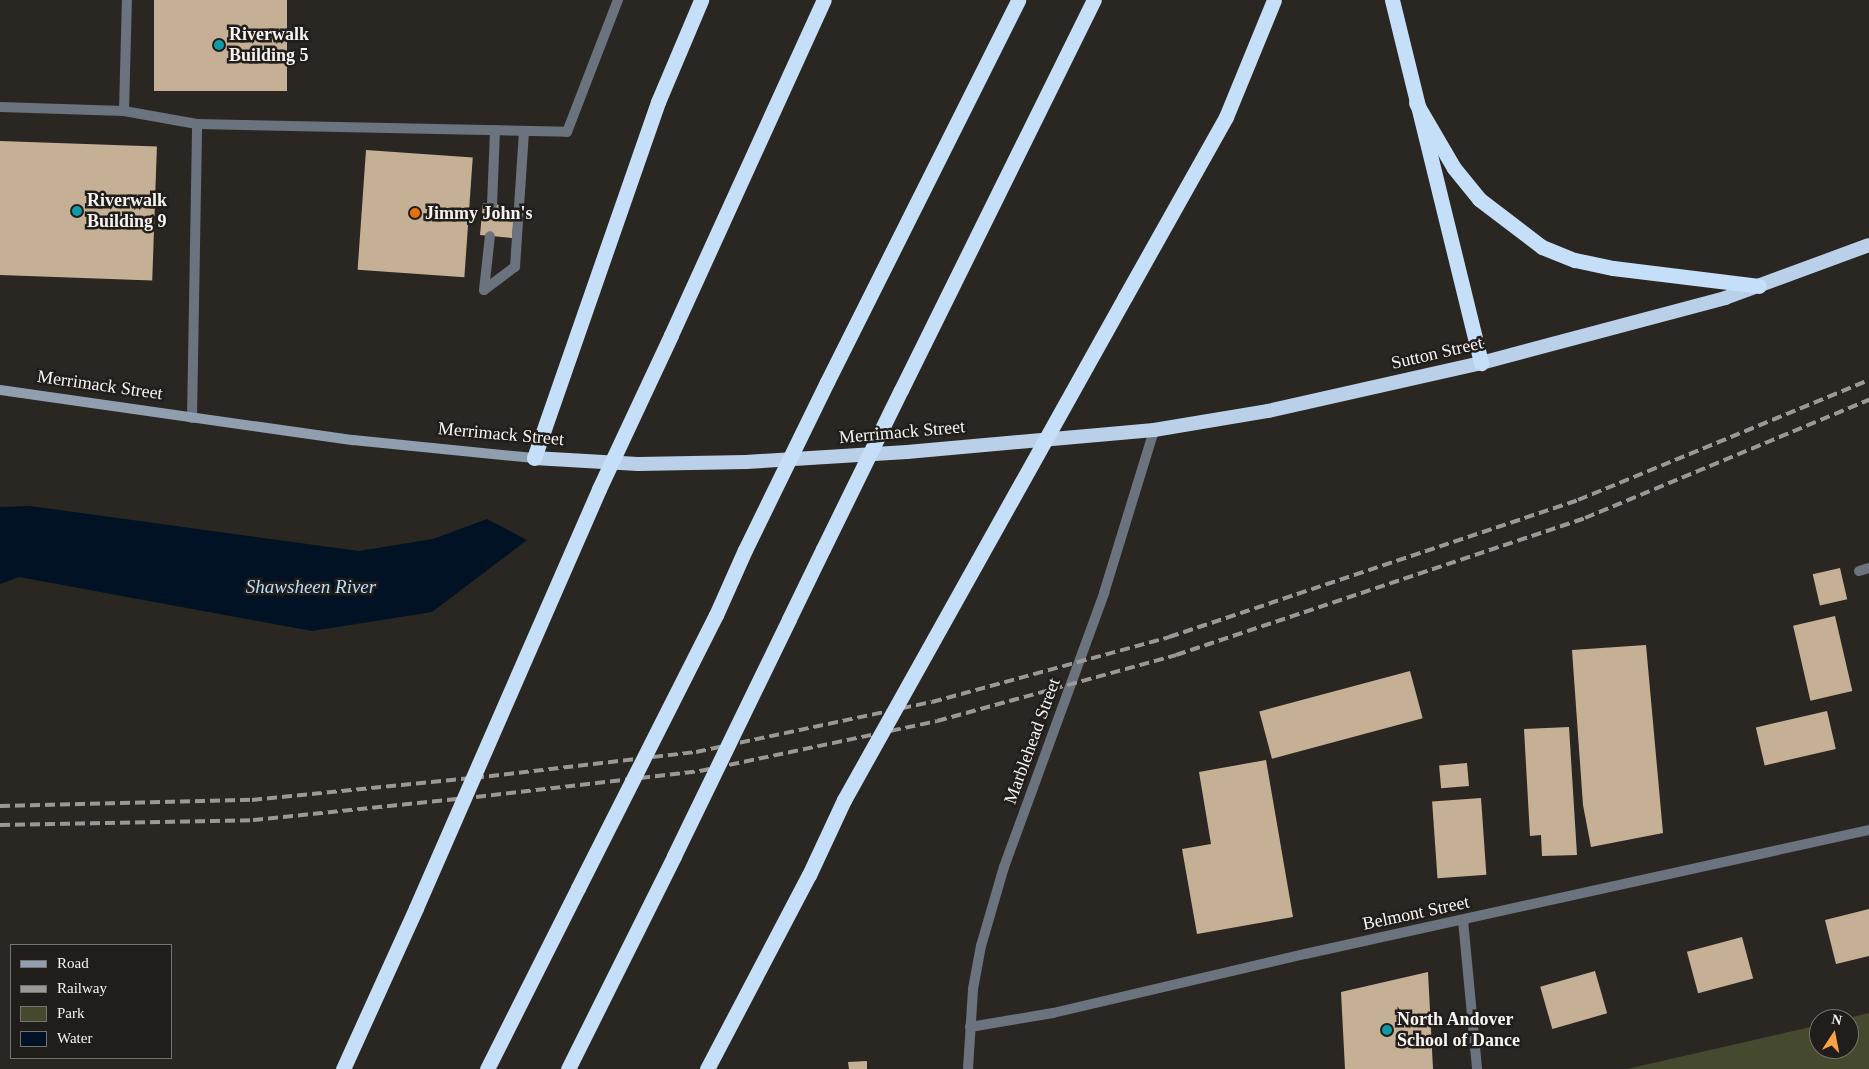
<!DOCTYPE html>
<html>
<head>
<meta charset="utf-8">
<style>
	body { margin:0 }
	#map { position:relative; width:1869px; height:1069px; overflow:hidden; background:#2a2723; font-family:"Times New Roman",serif }
	div>[style] { position:absolute }
	.green>* { inset:0; background:#45492e }
	.water>* { inset:0; background:#001223 }
	.building>* { inset:0; background:#c6b095; transform-origin:0 0 }
	.service>* { height:10px; margin:-5px; padding:0 5px; transform-origin:5px; border-radius:5px; background:#6a737e }
	.minor>* { height:10px; margin:-5px; padding:0 5px; transform-origin:5px; border-radius:5px; background:#6a737e }
	.secondary>* { height:10px; margin:-5px; padding:0 5px; transform-origin:5px; border-radius:5px; background:#8f9faf }
	.trunk>* { height:14px; margin:-7px; padding:0 7px; transform-origin:7px; border-radius:7px; background:#b9d0e8 }
	.motorway>* { height:15px; margin:-7.5px; padding:0 7.5px; transform-origin:7.5px; border-radius:7.5px; background:#c6dff9 }
	.rail>* { height:4px; margin-top:-2px; transform-origin:0; background:repeating-linear-gradient(90deg,#9b9895 0 10px,transparent 0 15px) }
	.motorway-bridge>* { height:15px; margin:-7.5px; padding:0 7.5px; transform-origin:7.5px; border-radius:7.5px; background:#c6dff9 }
	.dots>* { width:14px; height:14px; translate:-50% -50%; box-sizing:border-box; border:2px solid #201d1a; border-radius:50% }
	span { translate:-50% -50%; white-space:nowrap; text-align:center; line-height:1.15; -webkit-text-stroke:5px #201d1a; paint-order:stroke }
	.poi-label { font-size:18px; color:#f7f4f2; font-weight:700 }
	.left { translate:0 -50%; text-align:left }
	.street-label { font-size:18px; color:#f7f4f2 }
	.water-label { font-size:19px; color:#b8defe; font-style:italic }
	.legend { position:absolute; left:10px; top:944px; width:162px; height:115px; box-sizing:border-box; background:#201d1a; border:1px solid #767370; margin:0; padding:6px 9px; list-style:none; font-size:15px; color:#f7f4f2 }
	.legend li { display:flex; align-items:center; gap:10px; height:25px }
	.legend b { width:25px; border:1px solid #767370 }
	.north { position:absolute; left:1809px; top:1009px; width:50px; height:50px; box-sizing:border-box; background:#201d1a; border:1px solid #767370; border-radius:50%; rotate:11deg; font-size:14px; font-weight:700; line-height:20px; text-align:center; color:#f7f4f2 }
	.north::after { content:''; display:block; margin:auto; width:18px; height:22px; background:#f5a345; clip-path:polygon(50% 0,100% 100%,50% 72%,0 100%) }
</style>
</head>
<body>
<div id="map">
	<div class="green">
		<i style="clip-path:polygon(1869px 1013px,1869px 1069px,1627px 1069px,1819px 1025px,1819px 1049px,1849px 1049px,1849px 1019px,1844px 1019px)"></i>
	</div>
	<div class="water">
		<i style="clip-path:polygon(30px 506px,359px 551px,433px 539px,487px 519px,527px 540px,432px 612px,312px 631px,19px 577px,0 584px,0 507px)"></i>
	</div>
	<div class="building">
		<i style="left:154px;top:0;width:133px;height:91px"></i>
		<i style="left:0;top:141px;width:157px;height:134px;rotate:2deg"></i>
		<i style="left:366px;top:150px;width:107px;height:120px;rotate:4deg"></i>
		<i style="clip-path:polygon(483px 203px,502px 205px,502px 215px,514px 215px,512px 238px,480px 235px)"></i>
		<i style="left:1840px;top:568px;width:32px;height:28px;rotate:77deg"></i>
		<i style="left:1835px;top:616px;width:77px;height:43px;rotate:77deg"></i>
		<i style="clip-path:polygon(1646px 645px,1663px 833px,1591px 847px,1583px 805px,1572px 650px)"></i>
		<i style="left:1410px;top:671px;width:49px;height:156px;rotate:75deg"></i>
		<i style="left:1827px;top:711px;width:39px;height:73px;rotate:77deg"></i>
		<i style="clip-path:polygon(1569px 727px,1577px 855px,1542px 856px,1541px 835px,1530px 836px,1524px 729px)"></i>
		<i style="clip-path:polygon(1266px 760px,1293px 917px,1197px 934px,1182px 849px,1211px 844px,1199px 772px)"></i>
		<i style="left:1467px;top:763px;width:23px;height:28px;rotate:85deg"></i>
		<i style="left:1481px;top:798px;width:77px;height:49px;rotate:86deg"></i>
		<i style="clip-path:polygon(1869px 909px,1869px 956px,1836px 964px,1825px 920px)"></i>
		<i style="left:1742px;top:937px;width:43px;height:57px;rotate:75deg"></i>
		<i style="left:1595px;top:971px;width:44px;height:57px;rotate:74deg"></i>
		<i style="clip-path:polygon(1428px 972px,1433px 1069px,1345px 1069px,1341px 992px)"></i>
		<i style="clip-path:polygon(867px 1061px,867px 1069px,849px 1069px,848px 1062px)"></i>
	</div>
	<div class="service">
		<i style="left:0;top:107px;width:124px;rotate:1.8deg"></i>
		<i style="left:124px;top:111px;width:74px;rotate:10.1deg"></i>
		<i style="left:124px;top:111px;width:111px;rotate:-88.5deg"></i>
		<i style="left:492px;top:205px;width:75px;rotate:-87.7deg"></i>
		<i style="left:484px;top:290px;width:39px;rotate:-37deg"></i>
		<i style="left:515px;top:267px;width:136px;rotate:-86.2deg"></i>
		<i style="left:484px;top:290px;width:54px;rotate:-83.7deg"></i>
		<i style="left:192px;top:418px;width:294px;rotate:-89deg"></i>
		<i style="left:197px;top:124px;width:370px;rotate:1.2deg"></i>
		<i style="left:567px;top:132px;width:142px;rotate:-68.9deg"></i>
	</div>
	<div class="minor">
		<i style="left:1859px;top:571px;width:10px;rotate:-17deg"></i>
		<i style="left:1463px;top:920px;width:150px;rotate:84.6deg"></i>
		<i style="left:970px;top:1027px;width:84px;rotate:-9.6deg"></i>
		<i style="left:1053px;top:1013px;width:259px;rotate:-13.2deg"></i>
		<i style="left:1305px;top:954px;width:577px;rotate:-12.4deg"></i>
		<i style="left:968px;top:1069px;width:80px;rotate:-86.4deg"></i>
		<i style="left:973px;top:989px;width:44px;rotate:-79.5deg"></i>
		<i style="left:981px;top:946px;width:82px;rotate:-73.8deg"></i>
		<i style="left:1004px;top:867px;width:292px;rotate:-69.9deg"></i>
		<i style="left:1104px;top:593px;width:170px;rotate:-72.9deg"></i>
	</div>
	<div class="secondary">
		<i style="left:0;top:390px;width:357px;rotate:8.1deg"></i>
		<i style="left:353px;top:440px;width:182px;rotate:5.7deg"></i>
	</div>
	<div class="trunk">
		<i style="left:534px;top:458px;width:104px;rotate:3.3deg"></i>
		<i style="left:638px;top:464px;width:108px;rotate:-1.1deg"></i>
		<i style="left:746px;top:462px;width:161px;rotate:-3.6deg"></i>
		<i style="left:907px;top:452px;width:248px;rotate:-5.1deg"></i>
		<i style="left:1154px;top:430px;width:116px;rotate:-9.5deg"></i>
		<i style="left:1268px;top:411px;width:218px;rotate:-12.7deg"></i>
		<i style="left:1481px;top:363px;width:253px;rotate:-14.9deg"></i>
		<i style="left:1725px;top:298px;width:153px;rotate:-20.2deg"></i>
	</div>
	<div class="motorway">
		<i style="left:1392px;top:0;width:374px;rotate:76.2deg"></i>
		<i style="left:1416px;top:103px;width:75px;rotate:59.7deg"></i>
		<i style="left:1454px;top:168px;width:40px;rotate:51deg"></i>
		<i style="left:1479px;top:199px;width:79px;rotate:37.3deg"></i>
		<i style="left:1542px;top:247px;width:35px;rotate:22deg"></i>
		<i style="left:1575px;top:260px;width:39px;rotate:12deg"></i>
		<i style="left:1613px;top:268px;width:147px;rotate:7deg"></i>
		<i style="left:1125px;top:297px;width:206px;rotate:-60.7deg"></i>
		<i style="left:1226px;top:117px;width:126px;rotate:-67.7deg"></i>
		<i style="left:671px;top:335px;width:368px;rotate:-65.5deg"></i>
		<i style="left:827px;top:382px;width:427px;rotate:-63.4deg"></i>
		<i style="left:901px;top:390px;width:435px;rotate:-63.7deg"></i>
		<i style="left:534px;top:458px;width:377px;rotate:-70.8deg"></i>
		<i style="left:658px;top:102px;width:111px;rotate:-67.1deg"></i>
		<i style="left:716px;top:615px;width:71px;rotate:-66deg"></i>
		<i style="left:789px;top:619px;width:78px;rotate:-64.1deg"></i>
		<i style="left:343px;top:1069px;width:177px;rotate:-65.6deg"></i>
		<i style="left:487px;top:1069px;width:203px;rotate:-63.3deg"></i>
		<i style="left:568px;top:1069px;width:238px;rotate:-63.5deg"></i>
		<i style="left:707px;top:1069px;width:219px;rotate:-62.3deg"></i>
		<i style="left:809px;top:875px;width:83px;rotate:-65deg"></i>
	</div>
	<div class="rail">
		<i style="left:0;top:806px;width:252px;rotate:-1.4deg"></i>
		<i style="left:252px;top:800px;width:223px;rotate:-5.7deg"></i>
		<i style="left:474px;top:778px;width:224px;rotate:-6.7deg"></i>
		<i style="left:696px;top:752px;width:241px;rotate:-12deg"></i>
		<i style="left:932px;top:702px;width:246px;rotate:-15.3deg"></i>
		<i style="left:1169px;top:637px;width:431px;rotate:-18.5deg"></i>
		<i style="left:1578px;top:500px;width:315px;rotate:-22.4deg"></i>
		<i style="left:0;top:825px;width:253px;rotate:-1.1deg"></i>
		<i style="left:253px;top:820px;width:224px;rotate:-5.9deg"></i>
		<i style="left:476px;top:797px;width:226px;rotate:-6.6deg"></i>
		<i style="left:700px;top:771px;width:242px;rotate:-11.9deg"></i>
		<i style="left:937px;top:721px;width:248px;rotate:-15.4deg"></i>
		<i style="left:1176px;top:655px;width:431px;rotate:-18.5deg"></i>
		<i style="left:1585px;top:518px;width:308px;rotate:-22.6deg"></i>
	</div>
	<div class="motorway-bridge">
		<i style="left:823px;top:549px;width:177px;rotate:-63.9deg"></i>
		<i style="left:745px;top:550px;width:187px;rotate:-64deg"></i>
		<i style="left:844px;top:800px;width:576px;rotate:-60.81deg"></i>
		<i style="left:674px;top:856px;width:263px;rotate:-64.1deg"></i>
		<i style="left:578px;top:888px;width:306px;rotate:-63.2deg"></i>
		<i style="left:416px;top:908px;width:457px;rotate:-66.4deg"></i>
		<i style="left:599px;top:489px;width:170px;rotate:-64.9deg"></i>
	</div>
	<div class="dots">
		<i style="left:219px;top:45px;background:#0f9aa8"></i>
		<i style="left:77px;top:211px;background:#0f9aa8"></i>
		<i style="left:415px;top:213px;background:#e8710a"></i>
		<i style="left:1387px;top:1030px;background:#0f9aa8"></i>
	</div>
	<div class="poi-label">
		<span class="left" style="left:229px;top:45px">Riverwalk<br>Building 5</span>
		<span class="left" style="left:87px;top:211px">Riverwalk<br>Building 9</span>
		<span class="left" style="left:425px;top:213px">Jimmy John's</span>
		<span class="left" style="left:1397px;top:1030px">North Andover<br>School of Dance</span>
	</div>
	<div class="street-label">
		<span style="left:1437px;top:353px;rotate:-13deg">Sutton Street</span>
		<span style="left:100px;top:385px;rotate:8deg">Merrimack Street</span>
		<span style="left:902px;top:432px;rotate:-5deg">Merrimack Street</span>
		<span style="left:501px;top:434px;rotate:5deg">Merrimack Street</span>
		<span style="left:1032px;top:741px;rotate:-70deg">Marblehead Street</span>
		<span style="left:1416px;top:913px;rotate:-12deg">Belmont Street</span>
	</div>
	<div class="water-label">
		<span style="left:311px;top:587px">Shawsheen River</span>
	</div>
	<ul class="legend">
	<li><b style="height:6px;background:#8f9faf"></b>Road</li>
	<li><b style="height:6px;background:#9b9895"></b>Railway</li>
	<li><b style="height:14px;background:#45492e"></b>Park</li>
	<li><b style="height:14px;background:#001223"></b>Water</li>
	</ul>
	<div class="north">N</div>
</div>
</body>
</html>
